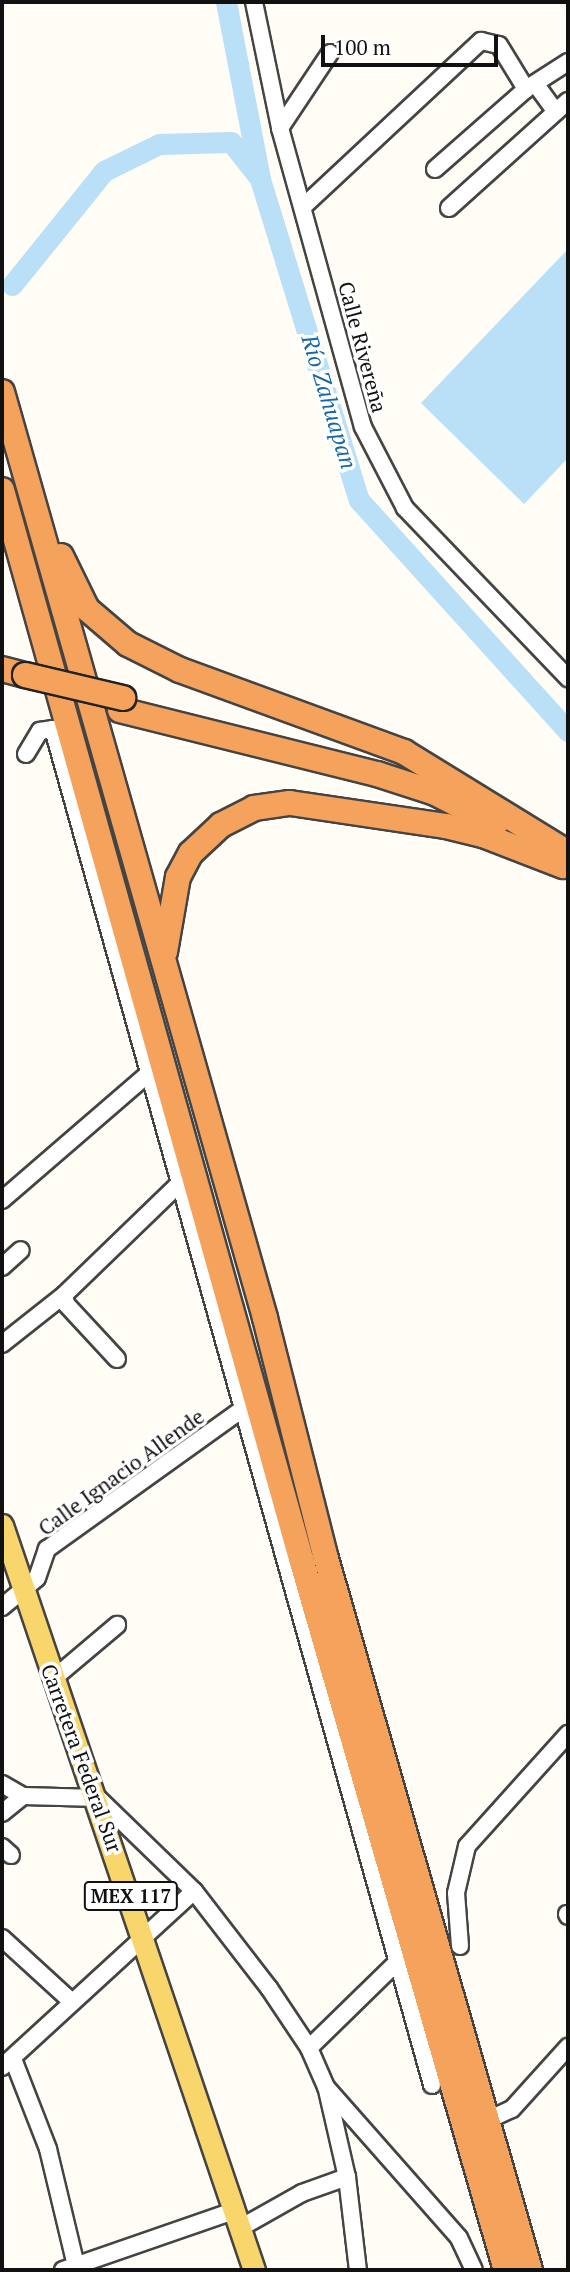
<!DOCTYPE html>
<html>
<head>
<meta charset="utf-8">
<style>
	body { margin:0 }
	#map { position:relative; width:570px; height:2272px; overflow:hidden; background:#fffdf5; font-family:"PT Serif",serif }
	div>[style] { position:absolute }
	.water>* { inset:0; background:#b9e0f7 }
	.river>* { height:21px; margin:-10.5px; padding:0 10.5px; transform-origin:10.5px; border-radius:10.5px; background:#b9e0f7 }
	.roads { filter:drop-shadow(2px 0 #444) drop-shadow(-2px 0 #444) drop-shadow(0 2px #444) drop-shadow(0 -2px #444) }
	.minor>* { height:16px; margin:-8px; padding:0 8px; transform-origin:8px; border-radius:8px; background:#fff }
	.major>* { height:21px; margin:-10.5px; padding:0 10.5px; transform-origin:10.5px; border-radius:10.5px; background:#f9d66b }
	.highway>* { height:24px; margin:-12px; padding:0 12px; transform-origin:12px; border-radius:12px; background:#f5a25d }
	.bridges { filter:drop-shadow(2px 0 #222) drop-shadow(-2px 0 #222) drop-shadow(0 2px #222) drop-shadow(0 -2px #222) }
	.highway-bridge>* { height:24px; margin:-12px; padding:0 12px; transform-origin:12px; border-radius:12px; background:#f5a25d }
	span { translate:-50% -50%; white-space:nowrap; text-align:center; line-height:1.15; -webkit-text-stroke:7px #fff; paint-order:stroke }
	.shield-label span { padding:2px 5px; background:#fff; border:2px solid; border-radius:5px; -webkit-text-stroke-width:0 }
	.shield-label { font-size:19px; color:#111; font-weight:700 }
	.street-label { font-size:21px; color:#111 }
	.water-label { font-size:23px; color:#1768a6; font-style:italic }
	.frame { position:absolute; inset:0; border:4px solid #111; pointer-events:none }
	.scale { position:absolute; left:321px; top:35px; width:177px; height:32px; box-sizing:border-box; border:4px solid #111; border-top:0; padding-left:9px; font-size:21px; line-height:24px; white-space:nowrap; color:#111; -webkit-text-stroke:5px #fff; paint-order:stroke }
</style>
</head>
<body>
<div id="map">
	<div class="water">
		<i style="clip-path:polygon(568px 249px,568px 458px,524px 504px,421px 403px)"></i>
	</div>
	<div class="river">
		<i style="left:226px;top:2px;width:180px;rotate:79.1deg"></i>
		<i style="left:260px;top:179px;width:336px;rotate:72.9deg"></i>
		<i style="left:359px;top:500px;width:312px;rotate:47.9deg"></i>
		<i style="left:12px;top:285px;width:146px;rotate:-51.1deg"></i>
		<i style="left:104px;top:171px;width:61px;rotate:-26.1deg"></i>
		<i style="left:159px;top:144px;width:72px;rotate:-1.6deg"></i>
		<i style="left:231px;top:142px;width:43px;rotate:51.5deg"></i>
	</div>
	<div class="roads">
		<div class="minor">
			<i style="left:254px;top:2px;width:129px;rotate:78.3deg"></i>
			<i style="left:280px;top:128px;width:310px;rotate:74.5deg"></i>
			<i style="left:363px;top:427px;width:91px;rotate:62.6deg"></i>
			<i style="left:405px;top:508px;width:236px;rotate:46.2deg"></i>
			<i style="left:537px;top:86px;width:32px;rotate:54deg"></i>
			<i style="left:280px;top:128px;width:90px;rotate:-56.3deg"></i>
			<i style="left:435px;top:169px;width:121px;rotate:-41.3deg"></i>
			<i style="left:526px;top:89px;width:50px;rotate:-32.7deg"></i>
			<i style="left:305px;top:205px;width:241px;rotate:-43deg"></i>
			<i style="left:481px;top:41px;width:18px;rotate:13deg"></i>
			<i style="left:499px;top:45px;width:52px;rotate:58.5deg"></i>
			<i style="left:449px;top:208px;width:160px;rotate:-42deg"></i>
			<i style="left:26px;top:754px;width:27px;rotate:-59deg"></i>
			<i style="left:40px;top:731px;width:13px;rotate:-9deg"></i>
			<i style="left:53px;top:729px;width:1408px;rotate:74.38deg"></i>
			<i style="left:2px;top:1200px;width:194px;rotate:-40.8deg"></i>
			<i style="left:2px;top:1267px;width:25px;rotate:-42deg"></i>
			<i style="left:64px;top:1295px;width:9px;rotate:77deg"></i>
			<i style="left:66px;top:1304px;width:75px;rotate:47.2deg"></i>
			<i style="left:2px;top:1344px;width:79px;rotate:-38.3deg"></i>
			<i style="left:64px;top:1295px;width:160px;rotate:-44deg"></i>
			<i style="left:2px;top:1607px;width:45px;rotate:-39.6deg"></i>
			<i style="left:37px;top:1578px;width:31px;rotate:-71deg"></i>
			<i style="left:47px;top:1549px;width:244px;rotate:-35.6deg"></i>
			<i style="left:53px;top:1679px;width:84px;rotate:-40.2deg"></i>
			<i style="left:2px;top:1784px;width:24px;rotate:30deg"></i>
			<i style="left:23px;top:1796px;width:75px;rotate:1.5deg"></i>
			<i style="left:98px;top:1798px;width:134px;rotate:44.1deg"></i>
			<i style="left:194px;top:1891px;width:123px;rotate:52.3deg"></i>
			<i style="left:269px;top:1988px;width:72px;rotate:56.3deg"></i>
			<i style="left:309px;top:2048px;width:43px;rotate:66.4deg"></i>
			<i style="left:326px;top:2087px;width:201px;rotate:48.6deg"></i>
			<i style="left:459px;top:2238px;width:35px;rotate:65deg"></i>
			<i style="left:2px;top:1813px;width:27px;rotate:-39deg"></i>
			<i style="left:2px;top:1847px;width:12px;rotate:42deg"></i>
			<i style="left:567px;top:1914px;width:2px;rotate:63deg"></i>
			<i style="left:2px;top:1938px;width:95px;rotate:42.4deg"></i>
			<i style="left:460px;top:1946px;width:53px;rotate:-94.3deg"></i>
			<i style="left:456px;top:1893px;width:48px;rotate:-76.8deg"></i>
			<i style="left:467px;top:1846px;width:151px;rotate:-48deg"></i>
			<i style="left:309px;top:2048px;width:124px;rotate:-44.3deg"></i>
			<i style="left:13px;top:2059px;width:97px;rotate:68.7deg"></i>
			<i style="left:48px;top:2149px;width:124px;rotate:76.5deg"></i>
			<i style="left:2px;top:2067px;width:260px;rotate:-42.5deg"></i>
			<i style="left:327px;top:2090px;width:89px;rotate:77.1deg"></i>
			<i style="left:347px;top:2177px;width:94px;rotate:83.3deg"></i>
			<i style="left:488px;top:2120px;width:26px;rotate:-25deg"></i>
			<i style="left:512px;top:2109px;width:84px;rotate:-47.9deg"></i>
			<i style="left:240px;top:2228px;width:71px;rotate:-29.4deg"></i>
			<i style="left:302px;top:2193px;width:48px;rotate:-19.6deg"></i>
			<i style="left:63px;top:2270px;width:180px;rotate:-19.1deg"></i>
		</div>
		<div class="major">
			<i style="left:2px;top:1525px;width:786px;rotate:71.31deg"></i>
		</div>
		<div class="highway">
			<i style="left:2px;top:392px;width:963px;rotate:74.14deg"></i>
			<i style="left:265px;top:1318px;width:244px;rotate:75.8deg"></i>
			<i style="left:325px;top:1555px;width:744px;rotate:74deg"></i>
			<i style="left:2px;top:490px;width:1113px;rotate:74.37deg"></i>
			<i style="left:302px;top:1562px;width:737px;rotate:73.93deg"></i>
			<i style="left:61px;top:556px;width:59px;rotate:63.9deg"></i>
			<i style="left:87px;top:609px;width:54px;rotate:40.5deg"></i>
			<i style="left:128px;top:644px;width:58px;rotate:26.6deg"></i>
			<i style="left:180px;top:670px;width:239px;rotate:20.1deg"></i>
			<i style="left:404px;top:752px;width:193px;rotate:31.6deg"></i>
			<i style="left:2px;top:669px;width:24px;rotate:15deg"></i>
			<i style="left:120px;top:710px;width:265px;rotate:14deg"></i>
			<i style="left:377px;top:774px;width:61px;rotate:18.1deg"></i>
			<i style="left:435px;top:793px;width:68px;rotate:26.9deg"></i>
			<i style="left:165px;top:952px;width:76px;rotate:-80.2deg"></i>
			<i style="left:178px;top:877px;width:27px;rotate:-62deg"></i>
			<i style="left:191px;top:853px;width:41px;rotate:-43deg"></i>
			<i style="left:221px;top:825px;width:37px;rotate:-27deg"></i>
			<i style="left:254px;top:808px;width:36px;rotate:-8deg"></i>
			<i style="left:290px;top:803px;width:158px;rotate:8.4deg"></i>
			<i style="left:446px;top:826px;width:38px;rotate:14deg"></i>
			<i style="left:483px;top:835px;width:86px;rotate:21.2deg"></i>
		</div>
	</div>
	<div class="bridges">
		<div class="highway-bridge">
			<i style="left:25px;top:675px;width:101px;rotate:13.2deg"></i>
		</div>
	</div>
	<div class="shield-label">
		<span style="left:131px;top:1896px">MEX 117</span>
	</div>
	<div class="street-label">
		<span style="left:363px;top:347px;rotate:75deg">Calle Rivereña</span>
		<span style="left:121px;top:1472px;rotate:-36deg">Calle Ignacio Allende</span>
		<span style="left:82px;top:1758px;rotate:70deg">Carretera Federal Sur</span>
	</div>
	<div class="water-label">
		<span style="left:329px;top:402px;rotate:73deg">Río Zahuapan</span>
	</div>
	<div class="frame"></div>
	<div class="scale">100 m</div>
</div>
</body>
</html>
